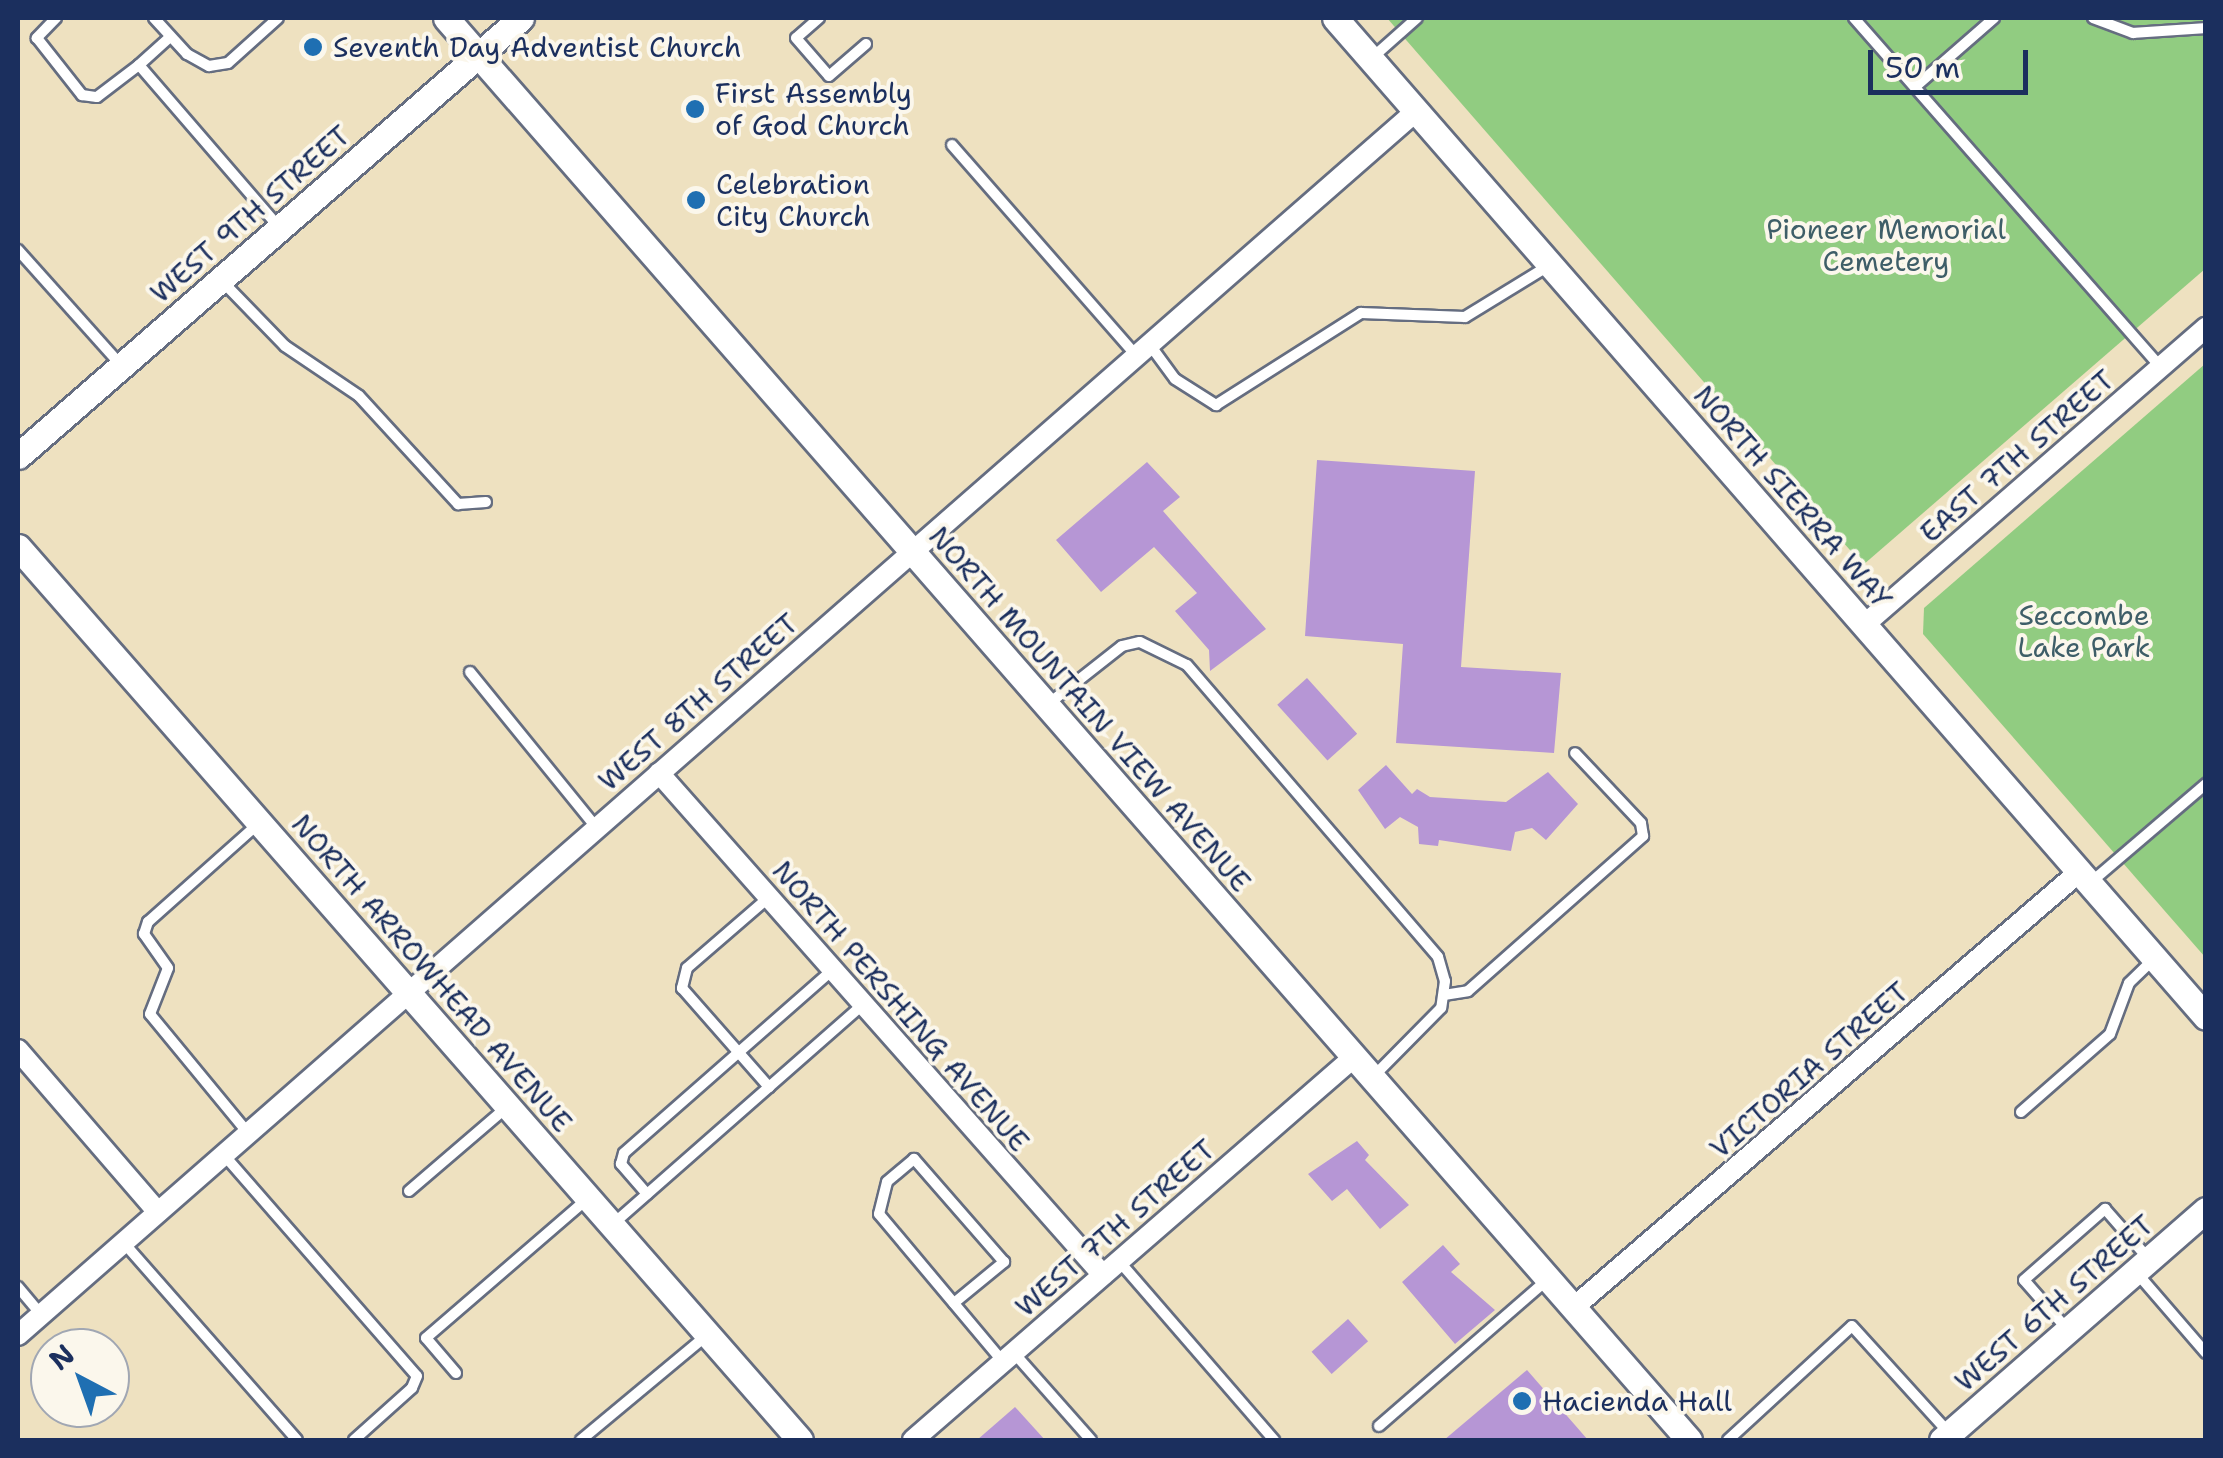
<!DOCTYPE html>
<html>
<head>
<meta charset="utf-8">
<style>
	body { margin:0 }
	#map { position:relative; width:2223px; height:1458px; overflow:hidden; background:#eee1c0; font-family:"Shantell Sans",sans-serif }
	div>[style] { position:absolute }
	.green>* { inset:0; background:#91cc81 }
	.building>* { inset:0; background:#b696d5; transform-origin:0 0 }
	.roads { filter:drop-shadow(2px 0 #656d80) drop-shadow(-2px 0 #656d80) drop-shadow(0 2px #656d80) drop-shadow(0 -2px #656d80) }
	.service>* { height:10px; margin:-5px; padding:0 5px; transform-origin:5px; border-radius:5px; background:#fff }
	.minor>* { height:20px; margin:-10px; padding:0 10px; transform-origin:10px; border-radius:10px; background:#fff }
	.tertiary>* { height:25px; margin:-12.5px; padding:0 12.5px; transform-origin:12.5px; border-radius:12.5px; background:#fff }
	.dots>* { width:28px; height:28px; translate:-50% -50%; box-sizing:border-box; border:5px solid #fbf7ec; border-radius:50% }
	span { translate:-50% -50%; white-space:nowrap; text-align:center; line-height:1.15; -webkit-text-stroke:8px #fbf7ec; paint-order:stroke }
	.poi-label { font-size:28px; color:#1b2f5e }
	.left { translate:0 -50%; text-align:left }
	.street-label { font-size:28px; color:#1b2f5e }
	.park-label { font-size:28px; color:#3e5e68 }
	.frame { position:absolute; inset:0; border:20px solid #1b2f5e; pointer-events:none }
	.north { position:absolute; left:30px; top:1328px; width:100px; height:100px; box-sizing:border-box; background:#fbf7ec; border:2px solid #a1a7b3; border-radius:50%; rotate:319deg; font-size:28px; font-weight:700; line-height:40px; text-align:center; color:#1b2f5e }
	.north::after { content:''; display:block; margin:auto; width:35px; height:45px; background:#1f6fb2; clip-path:polygon(50% 0,100% 100%,50% 72%,0 100%) }
	.scale { position:absolute; left:1868px; top:50px; width:160px; height:45px; box-sizing:border-box; border:5px solid #1b2f5e; border-top:0; padding-left:12px; font-size:30px; line-height:35px; white-space:nowrap; color:#1b2f5e; -webkit-text-stroke:8px #fbf7ec; paint-order:stroke }
</style>
</head>
<body>
<div id="map">
	<div class="green">
		<i style="clip-path:polygon(1387px 18px,2205px 18px,2205px 269px,1863px 565px)"></i>
		<i style="clip-path:polygon(2205px 364px,2205px 957px,1923px 634px,1924px 608px)"></i>
	</div>
	<div class="building">
		<i style="clip-path:polygon(1317px 460px,1475px 471px,1461px 667px,1561px 673px,1554px 753px,1396px 743px,1403px 644px,1305px 636px)"></i>
		<i style="clip-path:polygon(1147px 462px,1180px 497px,1163px 511px,1266px 629px,1210px 671px,1209px 650px,1175px 611px,1197px 593px,1154px 547px,1101px 592px,1056px 540px)"></i>
		<i style="left:1307px;top:678px;width:75px;height:40px;rotate:48deg"></i>
		<i style="clip-path:polygon(1386px 765px,1412px 794px,1417px 789px,1430px 797px,1506px 802px,1548px 772px,1578px 804px,1546px 840px,1532px 828px,1515px 832px,1511px 851px,1439px 840px,1438px 846px,1419px 844px,1418px 827px,1400px 817px,1385px 829px,1358px 790px)"></i>
		<i style="clip-path:polygon(1357px 1141px,1369px 1155px,1365px 1160px,1409px 1205px,1380px 1229px,1347px 1189px,1332px 1201px,1308px 1174px)"></i>
		<i style="clip-path:polygon(1443px 1245px,1460px 1264px,1451px 1272px,1495px 1310px,1455px 1344px,1402px 1282px)"></i>
		<i style="left:1348px;top:1319px;width:30px;height:49px;rotate:48deg"></i>
		<i style="clip-path:polygon(1527px 1370px,1588px 1440px,1444px 1440px)"></i>
		<i style="clip-path:polygon(1015px 1407px,1045px 1440px,977px 1440px)"></i>
	</div>
	<div class="roads">
		<div class="service">
			<i style="left:56px;top:18px;width:28px;rotate:134deg"></i>
			<i style="left:37px;top:38px;width:73px;rotate:51.7deg"></i>
			<i style="left:82px;top:95px;width:15px;rotate:8deg"></i>
			<i style="left:97px;top:97px;width:53px;rotate:-37.3deg"></i>
			<i style="left:139px;top:65px;width:214px;rotate:49.2deg"></i>
			<i style="left:154px;top:18px;width:49px;rotate:47.5deg"></i>
			<i style="left:187px;top:54px;width:25px;rotate:29deg"></i>
			<i style="left:209px;top:66px;width:19px;rotate:-9deg"></i>
			<i style="left:228px;top:63px;width:67px;rotate:-42deg"></i>
			<i style="left:819px;top:18px;width:30px;rotate:139deg"></i>
			<i style="left:796px;top:38px;width:50px;rotate:49deg"></i>
			<i style="left:829px;top:76px;width:49px;rotate:-40.9deg"></i>
			<i style="left:1854px;top:18px;width:465px;rotate:48.7deg"></i>
			<i style="left:2093px;top:18px;width:43px;rotate:20.6deg"></i>
			<i style="left:2133px;top:33px;width:73px;rotate:-3.9deg"></i>
			<i style="left:1372px;top:58px;width:60px;rotate:-41.6deg"></i>
			<i style="left:139px;top:65px;width:42px;rotate:-42.1deg"></i>
			<i style="left:1915px;top:87px;width:105px;rotate:-41.1deg"></i>
			<i style="left:952px;top:145px;width:279px;rotate:48.8deg"></i>
			<i style="left:18px;top:250px;width:154px;rotate:48.2deg"></i>
			<i style="left:221px;top:280px;width:92px;rotate:45.9deg"></i>
			<i style="left:285px;top:346px;width:89px;rotate:34deg"></i>
			<i style="left:359px;top:396px;width:147px;rotate:47.5deg"></i>
			<i style="left:458px;top:504px;width:28px;rotate:-4deg"></i>
			<i style="left:1150px;top:345px;width:42px;rotate:53.7deg"></i>
			<i style="left:1175px;top:379px;width:49px;rotate:32.4deg"></i>
			<i style="left:1216px;top:405px;width:172px;rotate:-32.4deg"></i>
			<i style="left:1361px;top:313px;width:104px;rotate:2.2deg"></i>
			<i style="left:1465px;top:317px;width:100px;rotate:-31.5deg"></i>
			<i style="left:470px;top:672px;width:201px;rotate:50.9deg"></i>
			<i style="left:1047px;top:705px;width:95px;rotate:-38.2deg"></i>
			<i style="left:1122px;top:646px;width:18px;rotate:-13deg"></i>
			<i style="left:1140px;top:642px;width:52px;rotate:26.1deg"></i>
			<i style="left:1187px;top:665px;width:385px;rotate:49.3deg"></i>
			<i style="left:1438px;top:957px;width:25px;rotate:74deg"></i>
			<i style="left:1445px;top:981px;width:27px;rotate:98deg"></i>
			<i style="left:1441px;top:1008px;width:97px;rotate:134.6deg"></i>
			<i style="left:2090px;top:883px;width:153px;rotate:-40.5deg"></i>
			<i style="left:768px;top:898px;width:107px;rotate:139.2deg"></i>
			<i style="left:687px;top:968px;width:21px;rotate:104deg"></i>
			<i style="left:682px;top:988px;width:132px;rotate:48.7deg"></i>
			<i style="left:1444px;top:995px;width:24px;rotate:-9deg"></i>
			<i style="left:1468px;top:991px;width:234px;rotate:-41.5deg"></i>
			<i style="left:1643px;top:836px;width:13px;rotate:-99deg"></i>
			<i style="left:1641px;top:823px;width:96px;rotate:-133.3deg"></i>
			<i style="left:2021px;top:1112px;width:118px;rotate:-41.2deg"></i>
			<i style="left:2110px;top:1034px;width:54px;rotate:-69.6deg"></i>
			<i style="left:2129px;top:983px;width:35px;rotate:-44deg"></i>
			<i style="left:248px;top:1133px;width:154px;rotate:-129.5deg"></i>
			<i style="left:150px;top:1014px;width:49px;rotate:-68.6deg"></i>
			<i style="left:168px;top:968px;width:42px;rotate:-125.2deg"></i>
			<i style="left:144px;top:934px;width:13px;rotate:-72deg"></i>
			<i style="left:148px;top:922px;width:146px;rotate:-41.7deg"></i>
			<i style="left:224px;top:1155px;width:293px;rotate:48.9deg"></i>
			<i style="left:417px;top:1376px;width:13px;rotate:113deg"></i>
			<i style="left:412px;top:1388px;width:78px;rotate:138.1deg"></i>
			<i style="left:409px;top:1191px;width:130px;rotate:-40.6deg"></i>
			<i style="left:647px;top:1194px;width:40px;rotate:-131deg"></i>
			<i style="left:621px;top:1164px;width:11px;rotate:-75deg"></i>
			<i style="left:624px;top:1153px;width:277px;rotate:-41.3deg"></i>
			<i style="left:613px;top:1224px;width:333px;rotate:-41.3deg"></i>
			<i style="left:124px;top:1243px;width:262px;rotate:48.7deg"></i>
			<i style="left:1119px;top:1261px;width:237px;rotate:49.1deg"></i>
			<i style="left:2136px;top:1272px;width:107px;rotate:49.2deg"></i>
			<i style="left:18px;top:1287px;width:35px;rotate:50deg"></i>
			<i style="left:954px;top:1303px;width:65px;rotate:-39.4deg"></i>
			<i style="left:1004px;top:1262px;width:137px;rotate:-131.1deg"></i>
			<i style="left:914px;top:1159px;width:35px;rotate:140deg"></i>
			<i style="left:887px;top:1182px;width:33px;rotate:104deg"></i>
			<i style="left:879px;top:1214px;width:193px;rotate:50deg"></i>
			<i style="left:2067px;top:1329px;width:65px;rotate:-131.3deg"></i>
			<i style="left:2024px;top:1280px;width:108px;rotate:-41.2deg"></i>
			<i style="left:2105px;top:1209px;width:64px;rotate:48.8deg"></i>
			<i style="left:1014px;top:1353px;width:116px;rotate:48.5deg"></i>
			<i style="left:456px;top:1373px;width:46px;rotate:-130.6deg"></i>
			<i style="left:426px;top:1338px;width:214px;rotate:-40.8deg"></i>
			<i style="left:1379px;top:1426px;width:224px;rotate:-41deg"></i>
			<i style="left:581px;top:1440px;width:164px;rotate:-39.8deg"></i>
			<i style="left:1728px;top:1440px;width:168px;rotate:-42.6deg"></i>
			<i style="left:1852px;top:1326px;width:144px;rotate:47.8deg"></i>
		</div>
		<div class="minor">
			<i style="left:1864px;top:625px;width:453px;rotate:-41deg"></i>
			<i style="left:659px;top:773px;width:670px;rotate:48.51deg"></i>
			<i style="left:18px;top:1050px;width:214px;rotate:49.2deg"></i>
			<i style="left:1573px;top:1308px;width:668px;rotate:-40.75deg"></i>
			<i style="left:18px;top:1335px;width:1858px;rotate:-41.2deg"></i>
			<i style="left:913px;top:1440px;width:584px;rotate:-40.97deg"></i>
		</div>
		<div class="tertiary">
			<i style="left:446px;top:18px;width:1889px;rotate:48.84deg"></i>
			<i style="left:1335px;top:18px;width:1325px;rotate:48.92deg"></i>
			<i style="left:18px;top:456px;width:667px;rotate:-41.05deg"></i>
			<i style="left:18px;top:547px;width:1187px;rotate:48.79deg"></i>
			<i style="left:1942px;top:1440px;width:350px;rotate:-41.1deg"></i>
		</div>
	</div>
	<div class="dots">
		<i style="left:313px;top:47px;background:#1f6fb2"></i>
		<i style="left:695px;top:109px;background:#1f6fb2"></i>
		<i style="left:696px;top:200px;background:#1f6fb2"></i>
		<i style="left:1522px;top:1401px;background:#1f6fb2"></i>
	</div>
	<div class="poi-label">
		<span class="left" style="left:333px;top:47px">Seventh Day Adventist Church</span>
		<span class="left" style="left:715px;top:109px">First Assembly<br>of God Church</span>
		<span class="left" style="left:716px;top:200px">Celebration<br>City Church</span>
		<span class="left" style="left:1542px;top:1401px">Hacienda Hall</span>
	</div>
	<div class="street-label">
		<span style="left:250px;top:214px;rotate:-41deg">WEST 9TH STREET</span>
		<span style="left:2017px;top:456px;rotate:-41deg">EAST 7TH STREET</span>
		<span style="left:1793px;top:497px;rotate:49deg">NORTH SIERRA WAY</span>
		<span style="left:698px;top:702px;rotate:-41deg">WEST 8TH STREET</span>
		<span style="left:1090px;top:709px;rotate:49deg">NORTH MOUNTAIN VIEW AVENUE</span>
		<span style="left:432px;top:973px;rotate:49deg">NORTH ARROWHEAD AVENUE</span>
		<span style="left:901px;top:1006px;rotate:49deg">NORTH PERSHING AVENUE</span>
		<span style="left:1809px;top:1070px;rotate:-41deg">VICTORIA STREET</span>
		<span style="left:1115px;top:1228px;rotate:-41deg">WEST 7TH STREET</span>
		<span style="left:2054px;top:1303px;rotate:-41deg">WEST 6TH STREET</span>
	</div>
	<div class="park-label">
		<span style="left:1886px;top:245px">Pioneer Memorial<br>Cemetery</span>
		<span style="left:2084px;top:631px">Seccombe<br>Lake Park</span>
	</div>
	<div class="frame"></div>
	<div class="north">N</div>
	<div class="scale">50 m</div>
</div>
</body>
</html>
